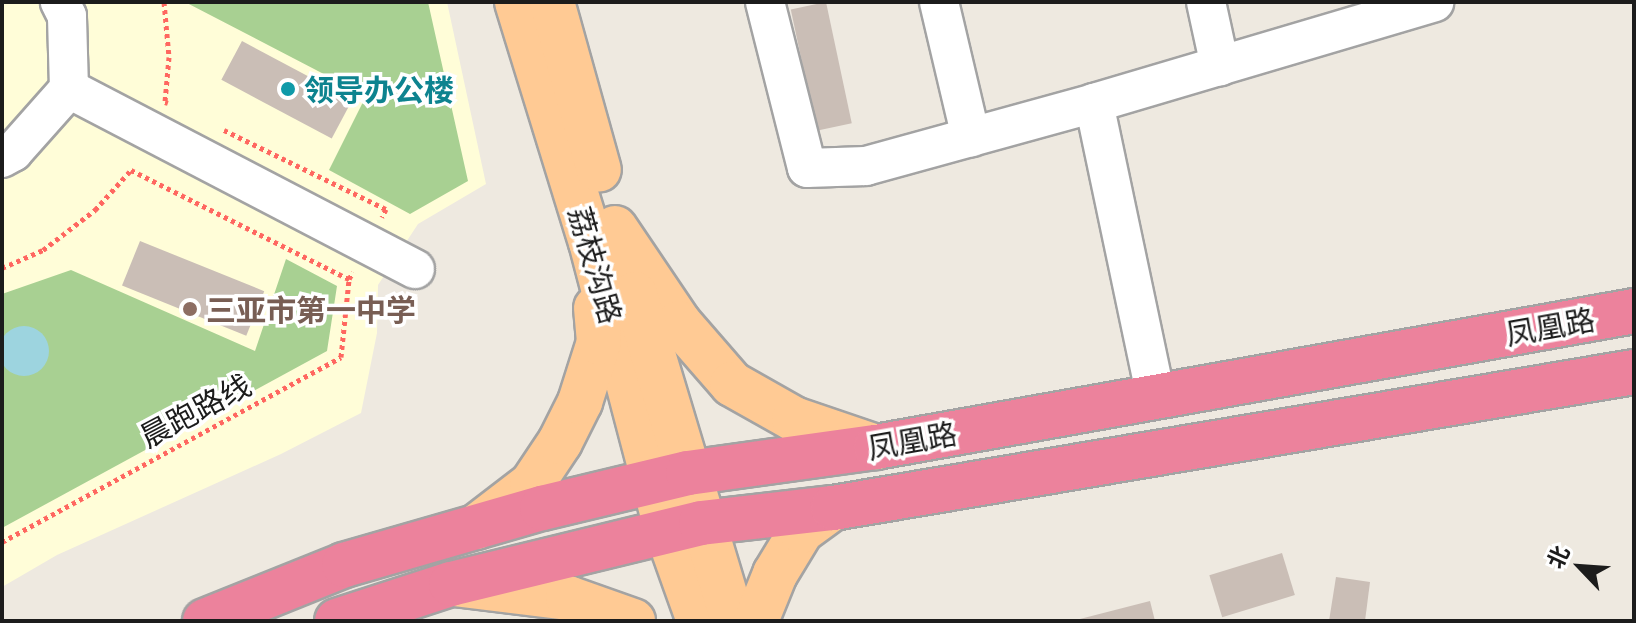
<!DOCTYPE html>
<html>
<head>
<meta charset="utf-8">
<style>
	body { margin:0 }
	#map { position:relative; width:1636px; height:623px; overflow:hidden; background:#eee9e0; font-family:Commissioner,"Noto Sans SC",sans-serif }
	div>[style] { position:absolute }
	.education>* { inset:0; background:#fffdd8 }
	.forest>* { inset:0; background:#a8d092 }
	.water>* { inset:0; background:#9dd4df }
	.round { border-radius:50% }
	.building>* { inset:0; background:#cabeb6; transform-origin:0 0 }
	.path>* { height:5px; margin-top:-2.5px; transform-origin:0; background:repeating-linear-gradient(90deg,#ff6760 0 4px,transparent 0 8px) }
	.roads { filter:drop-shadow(2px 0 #a3a3a3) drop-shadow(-2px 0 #a3a3a3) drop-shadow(0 2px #a3a3a3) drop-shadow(0 -2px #a3a3a3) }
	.minor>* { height:38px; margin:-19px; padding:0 19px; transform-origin:19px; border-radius:19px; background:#fff }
	.major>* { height:44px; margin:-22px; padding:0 22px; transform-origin:22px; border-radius:22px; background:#ffca94 }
	.highway>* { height:44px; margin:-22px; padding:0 22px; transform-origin:22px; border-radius:22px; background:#ec829c }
	.dots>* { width:22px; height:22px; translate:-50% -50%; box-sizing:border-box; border:4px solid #fff; border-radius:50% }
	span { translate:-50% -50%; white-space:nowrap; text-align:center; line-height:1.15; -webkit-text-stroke:7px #fff; paint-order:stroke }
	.culture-label { font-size:30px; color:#0d838f; font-weight:700 }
	.left { translate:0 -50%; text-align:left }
	.street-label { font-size:30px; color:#1c1c1c }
	.education-label { font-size:30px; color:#785e54; font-weight:700 }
	.frame { position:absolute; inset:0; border:4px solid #1c1c1c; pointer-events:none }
	.north { position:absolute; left:1540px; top:527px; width:80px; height:80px; -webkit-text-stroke:6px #fff; paint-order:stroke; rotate:295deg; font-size:22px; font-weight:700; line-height:32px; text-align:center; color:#1c1c1c }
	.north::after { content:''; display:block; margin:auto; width:28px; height:36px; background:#1c1c1c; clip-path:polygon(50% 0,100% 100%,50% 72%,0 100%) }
</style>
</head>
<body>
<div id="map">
	<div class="education">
		<i style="clip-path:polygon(2px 2px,447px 2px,486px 184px,418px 224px,378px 285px,377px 333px,361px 413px,281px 454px,57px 555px,2px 587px)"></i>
	</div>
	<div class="forest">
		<i style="clip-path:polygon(185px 2px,428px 2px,468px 181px,410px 214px,329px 170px,366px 96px)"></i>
		<i style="clip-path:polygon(286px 259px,337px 286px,327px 351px,2px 528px,2px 294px,71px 270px,255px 351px)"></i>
	</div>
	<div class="water">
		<i class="round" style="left:-1px;top:326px;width:50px;height:50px"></i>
	</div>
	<div class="building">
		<i style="left:826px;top:2px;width:124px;height:36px;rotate:78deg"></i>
		<i style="left:242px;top:41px;width:125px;height:44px;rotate:28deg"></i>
		<i style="left:140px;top:241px;width:134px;height:48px;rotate:22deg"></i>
		<i style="left:1282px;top:553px;width:44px;height:76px;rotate:73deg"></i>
		<i style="clip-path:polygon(1336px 577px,1370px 582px,1365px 621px,1329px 621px)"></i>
		<i style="clip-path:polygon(1150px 601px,1155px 621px,1077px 621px,1076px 620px)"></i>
	</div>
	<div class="path">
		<i style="left:164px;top:2px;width:55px;rotate:84.8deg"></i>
		<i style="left:169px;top:57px;width:45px;rotate:95.1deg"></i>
		<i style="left:165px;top:102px;width:3px;rotate:18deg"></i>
		<i style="left:224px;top:130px;width:180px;rotate:26deg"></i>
		<i style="left:386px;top:209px;width:9px;rotate:117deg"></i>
		<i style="left:2px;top:268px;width:45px;rotate:-23.7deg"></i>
		<i style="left:43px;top:250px;width:66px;rotate:-37.6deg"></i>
		<i style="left:95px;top:210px;width:54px;rotate:-48deg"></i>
		<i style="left:131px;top:170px;width:244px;rotate:26.6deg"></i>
		<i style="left:349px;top:279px;width:8px;rotate:-60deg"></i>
		<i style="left:2px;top:542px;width:386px;rotate:-28.6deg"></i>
		<i style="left:341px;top:357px;width:78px;rotate:-84.1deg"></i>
	</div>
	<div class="roads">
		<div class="minor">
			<i style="left:765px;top:2px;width:171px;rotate:75.8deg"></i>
			<i style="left:807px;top:168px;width:59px;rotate:-1.9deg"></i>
			<i style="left:866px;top:166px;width:237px;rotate:-15.4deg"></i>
			<i style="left:1094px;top:103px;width:355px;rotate:-16.5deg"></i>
			<i style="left:939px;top:2px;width:139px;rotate:76.7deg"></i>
			<i style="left:1206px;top:2px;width:66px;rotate:77.7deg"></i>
			<i style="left:69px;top:89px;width:390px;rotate:27.5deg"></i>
			<i style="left:1094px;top:103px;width:300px;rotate:78.1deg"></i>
			<i style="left:2px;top:158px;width:13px;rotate:-29deg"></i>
			<i style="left:13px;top:152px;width:84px;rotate:-48.4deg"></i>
			<i style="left:69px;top:89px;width:73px;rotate:-91.6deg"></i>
			<i style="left:67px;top:16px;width:16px;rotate:-117deg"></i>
		</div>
		<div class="major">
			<i style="left:517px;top:2px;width:251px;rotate:72.9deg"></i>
			<i style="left:591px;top:242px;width:299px;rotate:75.3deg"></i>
			<i style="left:667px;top:531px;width:96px;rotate:70.4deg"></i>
			<i style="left:552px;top:2px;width:174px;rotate:74.4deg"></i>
			<i style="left:615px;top:228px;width:115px;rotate:56deg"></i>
			<i style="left:679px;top:323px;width:81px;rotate:49deg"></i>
			<i style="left:732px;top:384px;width:71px;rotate:29.4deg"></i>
			<i style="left:794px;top:419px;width:87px;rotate:18.9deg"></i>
			<i style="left:635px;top:294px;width:341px;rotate:73.3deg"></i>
			<i style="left:476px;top:527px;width:71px;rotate:-37.5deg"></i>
			<i style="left:532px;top:484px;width:50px;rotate:-56.3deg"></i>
			<i style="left:560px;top:442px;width:45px;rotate:-63.4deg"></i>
			<i style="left:580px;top:402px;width:63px;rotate:-72.4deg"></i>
			<i style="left:599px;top:342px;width:34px;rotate:-95deg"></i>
			<i style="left:454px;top:584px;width:115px;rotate:7deg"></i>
			<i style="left:568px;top:598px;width:69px;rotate:19.5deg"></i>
			<i style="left:756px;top:621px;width:51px;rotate:-68deg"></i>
			<i style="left:775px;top:574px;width:50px;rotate:-58.8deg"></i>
			<i style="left:801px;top:531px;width:39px;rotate:-36deg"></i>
		</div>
		<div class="highway">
			<i style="left:205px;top:621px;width:150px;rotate:-21.9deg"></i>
			<i style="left:344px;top:565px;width:206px;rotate:-16.1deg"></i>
			<i style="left:542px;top:508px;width:150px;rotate:-13.5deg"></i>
			<i style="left:688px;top:473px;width:190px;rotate:-7.9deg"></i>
			<i style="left:876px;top:447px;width:770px;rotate:-10.17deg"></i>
			<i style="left:337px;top:621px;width:120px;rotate:-18deg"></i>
			<i style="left:451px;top:584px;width:257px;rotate:-13.7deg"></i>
			<i style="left:701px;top:523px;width:133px;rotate:-6.5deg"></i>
			<i style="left:833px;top:508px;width:812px;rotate:-9.64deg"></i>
		</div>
	</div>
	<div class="dots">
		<i style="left:288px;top:89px;background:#0f9aa8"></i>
		<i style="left:190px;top:309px;background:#8d6e63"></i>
	</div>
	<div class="culture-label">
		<span class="left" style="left:304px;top:89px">领导办公楼</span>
	</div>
	<div class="street-label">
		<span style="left:596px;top:265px;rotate:74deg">荔枝沟路</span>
		<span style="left:1550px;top:326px;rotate:-10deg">凤凰路</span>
		<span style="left:195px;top:410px;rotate:-28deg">晨跑路线</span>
		<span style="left:912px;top:440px;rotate:-10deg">凤凰路</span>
	</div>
	<div class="education-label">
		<span class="left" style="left:206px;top:309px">三亚市第一中学</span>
	</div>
	<div class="frame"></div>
	<div class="north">北</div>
</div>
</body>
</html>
